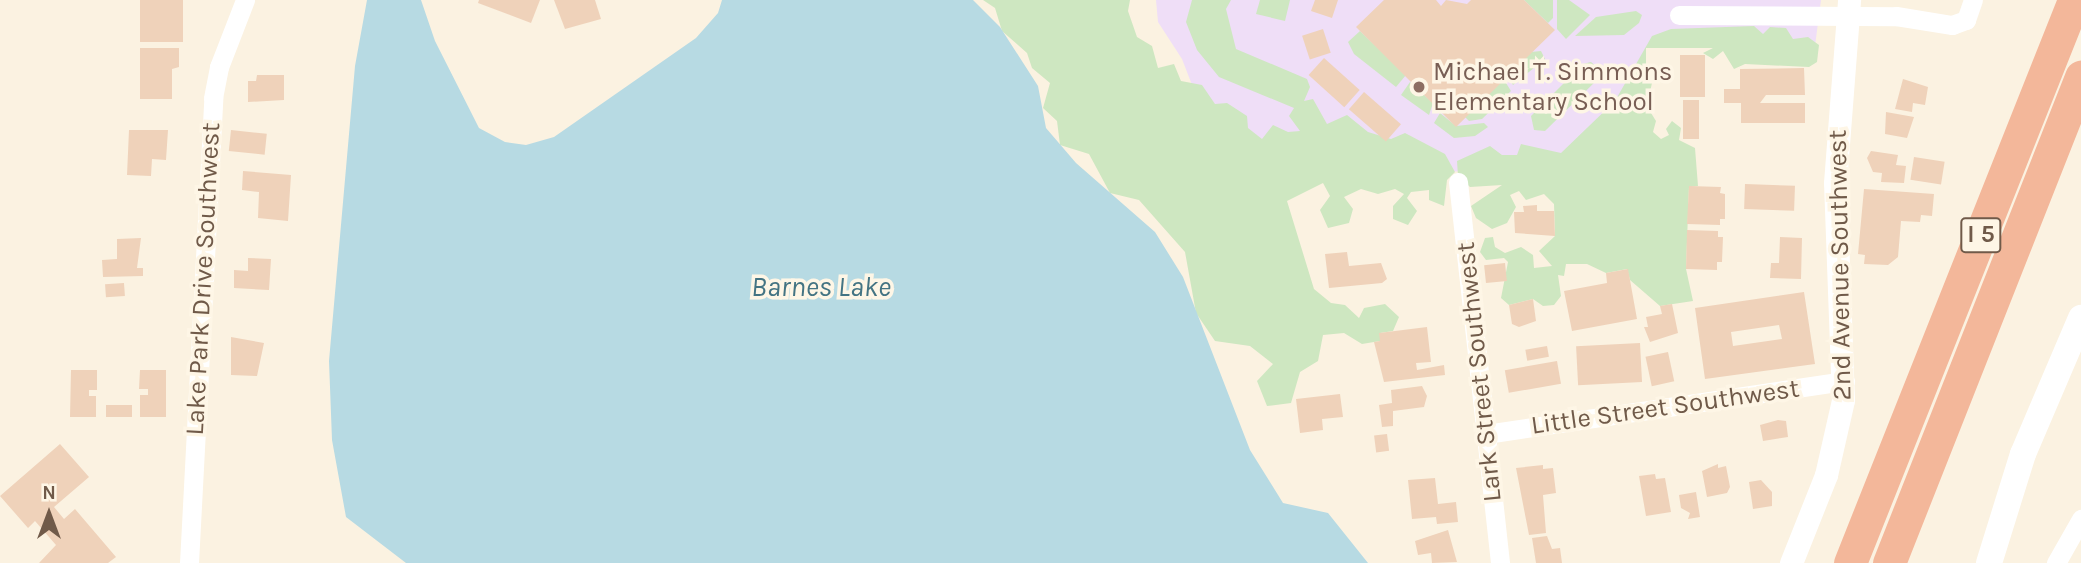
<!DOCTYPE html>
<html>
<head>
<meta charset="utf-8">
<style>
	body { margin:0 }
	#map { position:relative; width:2081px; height:563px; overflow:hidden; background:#fbf2e1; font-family:Karla,sans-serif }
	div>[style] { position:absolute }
	.education>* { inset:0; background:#efdef7 }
	.green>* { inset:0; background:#cee7c1 }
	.water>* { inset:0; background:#b7dae3 }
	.building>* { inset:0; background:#efd2ba; transform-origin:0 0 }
	.minor>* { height:19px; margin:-9.5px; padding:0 9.5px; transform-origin:9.5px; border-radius:9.5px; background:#fff }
	.tertiary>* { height:23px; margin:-11.5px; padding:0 11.5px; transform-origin:11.5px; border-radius:11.5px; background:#fff }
	.secondary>* { height:26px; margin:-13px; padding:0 13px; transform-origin:13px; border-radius:13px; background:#fff }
	.motorway>* { height:33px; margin:-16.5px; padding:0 16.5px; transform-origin:16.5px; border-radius:16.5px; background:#f3b79a }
	.dots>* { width:19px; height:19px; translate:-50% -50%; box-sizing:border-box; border:4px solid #fef6e6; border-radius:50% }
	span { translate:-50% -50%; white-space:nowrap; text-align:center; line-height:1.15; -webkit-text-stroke:7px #fef6e6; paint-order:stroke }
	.shield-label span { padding:2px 5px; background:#fef6e6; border:2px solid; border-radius:5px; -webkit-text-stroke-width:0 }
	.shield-label { font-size:24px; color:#705a49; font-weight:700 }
	.education-label { font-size:26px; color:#785e54 }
	.left { translate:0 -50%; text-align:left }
	.street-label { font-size:26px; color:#705a49 }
	.water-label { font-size:28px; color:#447483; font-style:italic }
	.north { position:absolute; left:14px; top:479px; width:70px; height:70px; -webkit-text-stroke:5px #fef6e6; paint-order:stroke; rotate:0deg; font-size:19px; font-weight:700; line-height:28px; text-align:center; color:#705a49 }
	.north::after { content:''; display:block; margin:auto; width:24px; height:32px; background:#705a49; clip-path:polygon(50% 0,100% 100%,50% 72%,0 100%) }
</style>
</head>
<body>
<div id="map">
	<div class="education">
		<i style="clip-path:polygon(1156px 0,1821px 0,1815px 46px,1646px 48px,1645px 171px,1263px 172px,1204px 116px,1182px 59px,1158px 22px)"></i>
	</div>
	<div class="green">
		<i style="clip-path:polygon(983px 0,1130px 0,1128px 11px,1137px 37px,1152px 46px,1158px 68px,1174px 64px,1181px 81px,1202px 85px,1215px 104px,1227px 103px,1247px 116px,1248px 128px,1262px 139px,1273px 125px,1288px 132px,1300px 131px,1289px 116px,1294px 108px,1219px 77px,1197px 50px,1186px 22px,1192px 0,1231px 0,1226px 9px,1236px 49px,1307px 79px,1310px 87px,1304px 101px,1313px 99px,1327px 124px,1347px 115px,1368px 132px,1391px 139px,1405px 133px,1445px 154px,1455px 172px,1447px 180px,1444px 206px,1429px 200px,1429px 190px,1411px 192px,1407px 198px,1417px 211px,1408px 225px,1393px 219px,1393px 206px,1404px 194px,1395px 189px,1378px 194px,1361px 189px,1344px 197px,1353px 209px,1349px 223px,1328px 228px,1320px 210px,1330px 196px,1323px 183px,1287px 201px,1314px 289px,1331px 303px,1345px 305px,1359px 318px,1364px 308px,1385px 304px,1399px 317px,1393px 331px,1380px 333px,1380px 341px,1362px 344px,1344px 333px,1323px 335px,1318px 361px,1300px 372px,1291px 403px,1267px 406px,1257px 381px,1273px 364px,1250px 346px,1215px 341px,1196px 313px,1185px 252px,1139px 200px,1110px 193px,1089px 154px,1060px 145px,1057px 121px,1043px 108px,1050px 83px,1032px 68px,1027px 53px,1002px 31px,995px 8px)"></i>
		<i style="clip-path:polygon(1260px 0,1290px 0,1285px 21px,1256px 14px)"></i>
		<i style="clip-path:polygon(1524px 0,1553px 0,1553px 18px,1548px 23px)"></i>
		<i style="clip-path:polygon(1557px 0,1569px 0,1590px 15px,1566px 39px,1557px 29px)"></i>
		<i style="clip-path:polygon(1636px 11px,1642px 15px,1639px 23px,1624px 35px,1575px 36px,1596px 17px)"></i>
		<i style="clip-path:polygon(1754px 26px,1763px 34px,1770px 27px,1786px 28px,1793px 39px,1808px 37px,1819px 45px,1817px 62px,1809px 67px,1745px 64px,1734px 69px,1723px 51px,1713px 59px,1703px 53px,1713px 48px,1646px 48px,1646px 78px,1652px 83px,1649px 96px,1654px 102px,1651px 113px,1656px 121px,1653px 132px,1661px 139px,1669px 135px,1666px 129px,1672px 121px,1681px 128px,1679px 140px,1695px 148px,1698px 186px,1689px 187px,1686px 269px,1693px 301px,1660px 306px,1630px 280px,1627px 269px,1606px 273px,1587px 264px,1566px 264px,1564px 276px,1558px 275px,1561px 296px,1554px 305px,1543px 306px,1533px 299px,1509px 305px,1501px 298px,1508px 262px,1504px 258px,1486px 260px,1480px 252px,1485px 238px,1493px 237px,1495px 247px,1505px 253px,1521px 247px,1533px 255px,1534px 268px,1552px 266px,1539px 251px,1555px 236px,1554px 204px,1544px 194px,1526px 200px,1519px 191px,1510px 195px,1516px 207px,1507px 223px,1492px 229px,1476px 218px,1471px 206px,1502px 185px,1470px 187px,1458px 176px,1457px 161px,1490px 146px,1502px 155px,1517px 155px,1521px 144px,1561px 153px,1615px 101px,1652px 36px,1671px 29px)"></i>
		<i style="clip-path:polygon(1360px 31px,1406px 75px,1396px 87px,1354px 54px,1348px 42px)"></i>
		<i style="clip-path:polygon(1541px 51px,1545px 59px,1513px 85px,1507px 76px,1531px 52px)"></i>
		<i style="clip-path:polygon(1591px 62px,1600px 70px,1598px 79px,1545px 131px,1534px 130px,1531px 116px,1583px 64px)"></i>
		<i style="clip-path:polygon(1410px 82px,1433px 103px,1429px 115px,1401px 95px)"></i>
		<i style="clip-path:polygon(1500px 83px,1506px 83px,1511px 91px,1482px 119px,1469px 121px,1465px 117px)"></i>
		<i style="clip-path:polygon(1440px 113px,1456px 126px,1484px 123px,1488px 127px,1475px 136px,1454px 138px,1434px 123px)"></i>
	</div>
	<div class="water">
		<i style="clip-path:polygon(367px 0,421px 0,435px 41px,479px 128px,505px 142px,526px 145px,554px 137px,696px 38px,718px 13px,722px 0,973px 0,1000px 27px,1038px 86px,1046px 128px,1076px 163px,1155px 232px,1183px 277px,1250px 450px,1283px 503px,1328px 513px,1368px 563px,406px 563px,346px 517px,332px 440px,329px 361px,355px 66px)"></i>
	</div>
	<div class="building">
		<i style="left:140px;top:0;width:43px;height:42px"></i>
		<i style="clip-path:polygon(479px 0,540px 0,531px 23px,478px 3px)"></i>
		<i style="clip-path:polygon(554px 0,595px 0,601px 19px,565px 29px)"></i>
		<i style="clip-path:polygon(1315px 0,1338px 0,1332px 18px,1311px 11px)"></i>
		<i style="clip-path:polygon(1384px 0,1436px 0,1441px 6px,1446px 0,1467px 4px,1471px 0,1524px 0,1555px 30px,1456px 127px,1356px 27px)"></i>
		<i style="left:1323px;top:29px;width:25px;height:22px;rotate:72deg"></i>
		<i style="clip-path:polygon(140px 48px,179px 48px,179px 67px,172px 69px,172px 99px,140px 99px)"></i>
		<i style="left:1680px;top:55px;width:25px;height:42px"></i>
		<i style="left:1324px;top:58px;width:48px;height:23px;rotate:42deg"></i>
		<i style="clip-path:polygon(1804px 68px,1805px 95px,1766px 95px,1760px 103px,1805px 103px,1805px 123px,1741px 123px,1741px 103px,1724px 103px,1724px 89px,1740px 89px,1740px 69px)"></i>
		<i style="clip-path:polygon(257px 75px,284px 75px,284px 100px,248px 102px,248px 81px,256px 81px)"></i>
		<i style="clip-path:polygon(1903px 79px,1928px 87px,1925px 105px,1913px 103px,1912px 112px,1895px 109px)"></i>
		<i style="left:1364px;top:92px;width:49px;height:23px;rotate:41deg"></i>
		<i style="left:1683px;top:100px;width:16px;height:39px"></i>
		<i style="clip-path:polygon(1886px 112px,1914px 117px,1907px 138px,1885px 134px)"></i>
		<i style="clip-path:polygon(129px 130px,168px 130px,166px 160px,152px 159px,151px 176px,127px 175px)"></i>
		<i style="left:231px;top:130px;width:36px;height:21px;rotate:6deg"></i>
		<i style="clip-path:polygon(1871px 151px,1898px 155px,1896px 165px,1906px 166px,1904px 183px,1881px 182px,1882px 173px,1873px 172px,1867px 158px)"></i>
		<i style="left:1914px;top:157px;width:31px;height:23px;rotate:9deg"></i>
		<i style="clip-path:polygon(243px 171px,291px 175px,288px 221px,258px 218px,259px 192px,242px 190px)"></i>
		<i style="left:1745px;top:184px;width:50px;height:25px;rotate:2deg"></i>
		<i style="clip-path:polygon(1689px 186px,1721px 187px,1720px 193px,1725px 194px,1725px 219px,1720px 219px,1720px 225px,1687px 224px)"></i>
		<i style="clip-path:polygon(1864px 189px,1934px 194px,1932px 216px,1921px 215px,1920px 222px,1901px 221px,1898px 257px,1888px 265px,1864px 264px,1865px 255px,1858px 254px)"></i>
		<i style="clip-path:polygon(1537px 205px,1537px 211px,1554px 211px,1555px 236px,1515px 233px,1514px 212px,1524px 212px,1523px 206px)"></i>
		<i style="clip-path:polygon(1687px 230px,1718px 231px,1718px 237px,1723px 237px,1722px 262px,1717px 262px,1717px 270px,1686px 269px)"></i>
		<i style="clip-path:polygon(1780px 237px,1802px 238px,1801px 279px,1770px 278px,1771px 263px,1779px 263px)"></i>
		<i style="clip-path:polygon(141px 238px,137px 268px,143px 268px,143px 276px,103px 277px,102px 260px,117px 259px,117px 239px)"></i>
		<i style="clip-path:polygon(1347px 252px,1349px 266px,1381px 263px,1387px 279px,1382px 283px,1329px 288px,1325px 254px)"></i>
		<i style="clip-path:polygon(248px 258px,271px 259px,269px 290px,234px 288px,234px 270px,248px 271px)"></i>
		<i style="left:1505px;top:263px;width:18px;height:21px;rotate:84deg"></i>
		<i style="clip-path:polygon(1628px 269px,1637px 319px,1572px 331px,1564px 291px,1607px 283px,1606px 273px)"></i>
		<i style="left:124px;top:283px;width:13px;height:19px;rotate:86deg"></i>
		<i style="clip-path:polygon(evenodd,1804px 292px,1815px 364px,1705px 379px,1695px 308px,1804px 292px,1779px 325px,1782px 339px,1733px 346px,1731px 332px,1779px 325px)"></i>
		<i style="clip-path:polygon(1533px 299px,1536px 321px,1519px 327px,1512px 324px,1509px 305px)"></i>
		<i style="clip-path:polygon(1672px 304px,1678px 333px,1650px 342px,1644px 327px,1648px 327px,1646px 317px,1662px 314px,1660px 306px)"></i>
		<i style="clip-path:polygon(1427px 327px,1431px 362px,1416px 363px,1417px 370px,1444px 365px,1445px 375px,1384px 382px,1374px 342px,1380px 341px,1379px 333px)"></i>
		<i style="clip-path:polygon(231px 337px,264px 343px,257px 376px,231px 375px)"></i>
		<i style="left:1640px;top:343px;width:39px;height:64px;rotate:87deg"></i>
		<i style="left:1547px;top:346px;width:11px;height:22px;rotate:80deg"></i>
		<i style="left:1668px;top:352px;width:30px;height:23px;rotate:78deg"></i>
		<i style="left:1557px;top:361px;width:23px;height:53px;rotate:80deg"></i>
		<i style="clip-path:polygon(71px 370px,97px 370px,97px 390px,89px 390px,89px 396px,96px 396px,96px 417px,70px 417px)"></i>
		<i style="clip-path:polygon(140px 370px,166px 370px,166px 417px,140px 417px,140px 395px,148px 395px,148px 389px,139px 389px)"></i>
		<i style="clip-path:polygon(1422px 386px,1427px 396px,1424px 407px,1393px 411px,1393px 426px,1382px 427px,1379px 405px,1392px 403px,1391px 390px)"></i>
		<i style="clip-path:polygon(1340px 394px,1343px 417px,1322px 419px,1323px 430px,1300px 433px,1296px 399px)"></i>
		<i style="left:106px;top:405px;width:26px;height:12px"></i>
		<i style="clip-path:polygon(1778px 420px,1786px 421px,1788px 437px,1763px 441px,1760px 425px)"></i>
		<i style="left:1387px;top:434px;width:17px;height:13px;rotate:83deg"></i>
		<i style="clip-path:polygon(60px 444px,89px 477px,54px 507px,64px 519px,75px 509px,116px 557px,108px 563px,39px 563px,56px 545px,35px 521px,28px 528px,0 496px)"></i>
		<i style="clip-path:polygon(1718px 464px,1718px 468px,1726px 466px,1730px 487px,1727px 493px,1707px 497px,1702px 471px)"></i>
		<i style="clip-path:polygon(1543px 465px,1543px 469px,1553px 468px,1556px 493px,1543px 495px,1546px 533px,1529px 535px,1516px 468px)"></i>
		<i style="clip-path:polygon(1655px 474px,1656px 479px,1665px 478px,1671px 512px,1646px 516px,1639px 476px)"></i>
		<i style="clip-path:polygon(1435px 478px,1438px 504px,1456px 502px,1458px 522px,1437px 524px,1436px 517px,1412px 519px,1408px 480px)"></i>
		<i style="clip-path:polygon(1761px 480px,1772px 492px,1772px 506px,1753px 509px,1749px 482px)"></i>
		<i style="clip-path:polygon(1696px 492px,1700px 517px,1688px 519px,1690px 513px,1681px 508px,1679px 495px)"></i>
		<i style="clip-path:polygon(1448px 530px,1457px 562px,1432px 563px,1431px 553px,1418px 555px,1415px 541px)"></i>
		<i style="clip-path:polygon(1547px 536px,1552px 549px,1560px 548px,1562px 563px,1536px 563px,1532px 538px)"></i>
	</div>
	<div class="minor">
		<i style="left:1679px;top:15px;width:217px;rotate:0.3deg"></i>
		<i style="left:1896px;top:16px;width:57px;rotate:9.1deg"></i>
		<i style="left:1952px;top:25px;width:15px;rotate:-20deg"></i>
		<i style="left:1966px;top:20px;width:21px;rotate:-71deg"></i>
		<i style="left:1458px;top:182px;width:383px;rotate:83.7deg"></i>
		<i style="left:1486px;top:434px;width:363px;rotate:-8.4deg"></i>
		<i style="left:189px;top:563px;width:466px;rotate:-87deg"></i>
		<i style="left:213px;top:98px;width:32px;rotate:-79deg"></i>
		<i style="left:219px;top:67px;width:72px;rotate:-68.8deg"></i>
		<i style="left:2056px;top:563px;width:51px;rotate:-60.4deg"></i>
	</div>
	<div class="tertiary">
		<i style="left:1791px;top:563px;width:95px;rotate:-68.3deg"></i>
		<i style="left:1826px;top:475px;width:77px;rotate:-77.2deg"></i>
		<i style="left:1843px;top:400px;width:217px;rotate:-92.1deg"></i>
		<i style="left:1835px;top:183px;width:184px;rotate:-85.6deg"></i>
	</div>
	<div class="secondary">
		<i style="left:1989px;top:563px;width:114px;rotate:-72.7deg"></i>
		<i style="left:2023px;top:454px;width:148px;rotate:-66.9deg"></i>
	</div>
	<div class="motorway">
		<i style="left:1850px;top:563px;width:606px;rotate:-68.3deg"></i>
		<i style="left:1889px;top:563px;width:523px;rotate:-68.44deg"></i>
	</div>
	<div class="dots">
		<i style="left:1419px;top:87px;background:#8d6e63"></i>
	</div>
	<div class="shield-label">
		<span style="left:1981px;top:235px">I 5</span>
	</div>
	<div class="education-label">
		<span class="left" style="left:1433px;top:87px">Michael T. Simmons<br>Elementary School</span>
	</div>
	<div class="street-label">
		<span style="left:1840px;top:265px;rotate:-91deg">2nd Avenue Southwest</span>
		<span style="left:203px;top:279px;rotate:-87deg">Lake Park Drive Southwest</span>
		<span style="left:1479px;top:372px;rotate:-96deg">Lark Street Southwest</span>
		<span style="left:1665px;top:407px;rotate:-8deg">Little Street Southwest</span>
	</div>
	<div class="water-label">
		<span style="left:821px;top:287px">Barnes Lake</span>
	</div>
	<div class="north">N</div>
</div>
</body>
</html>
